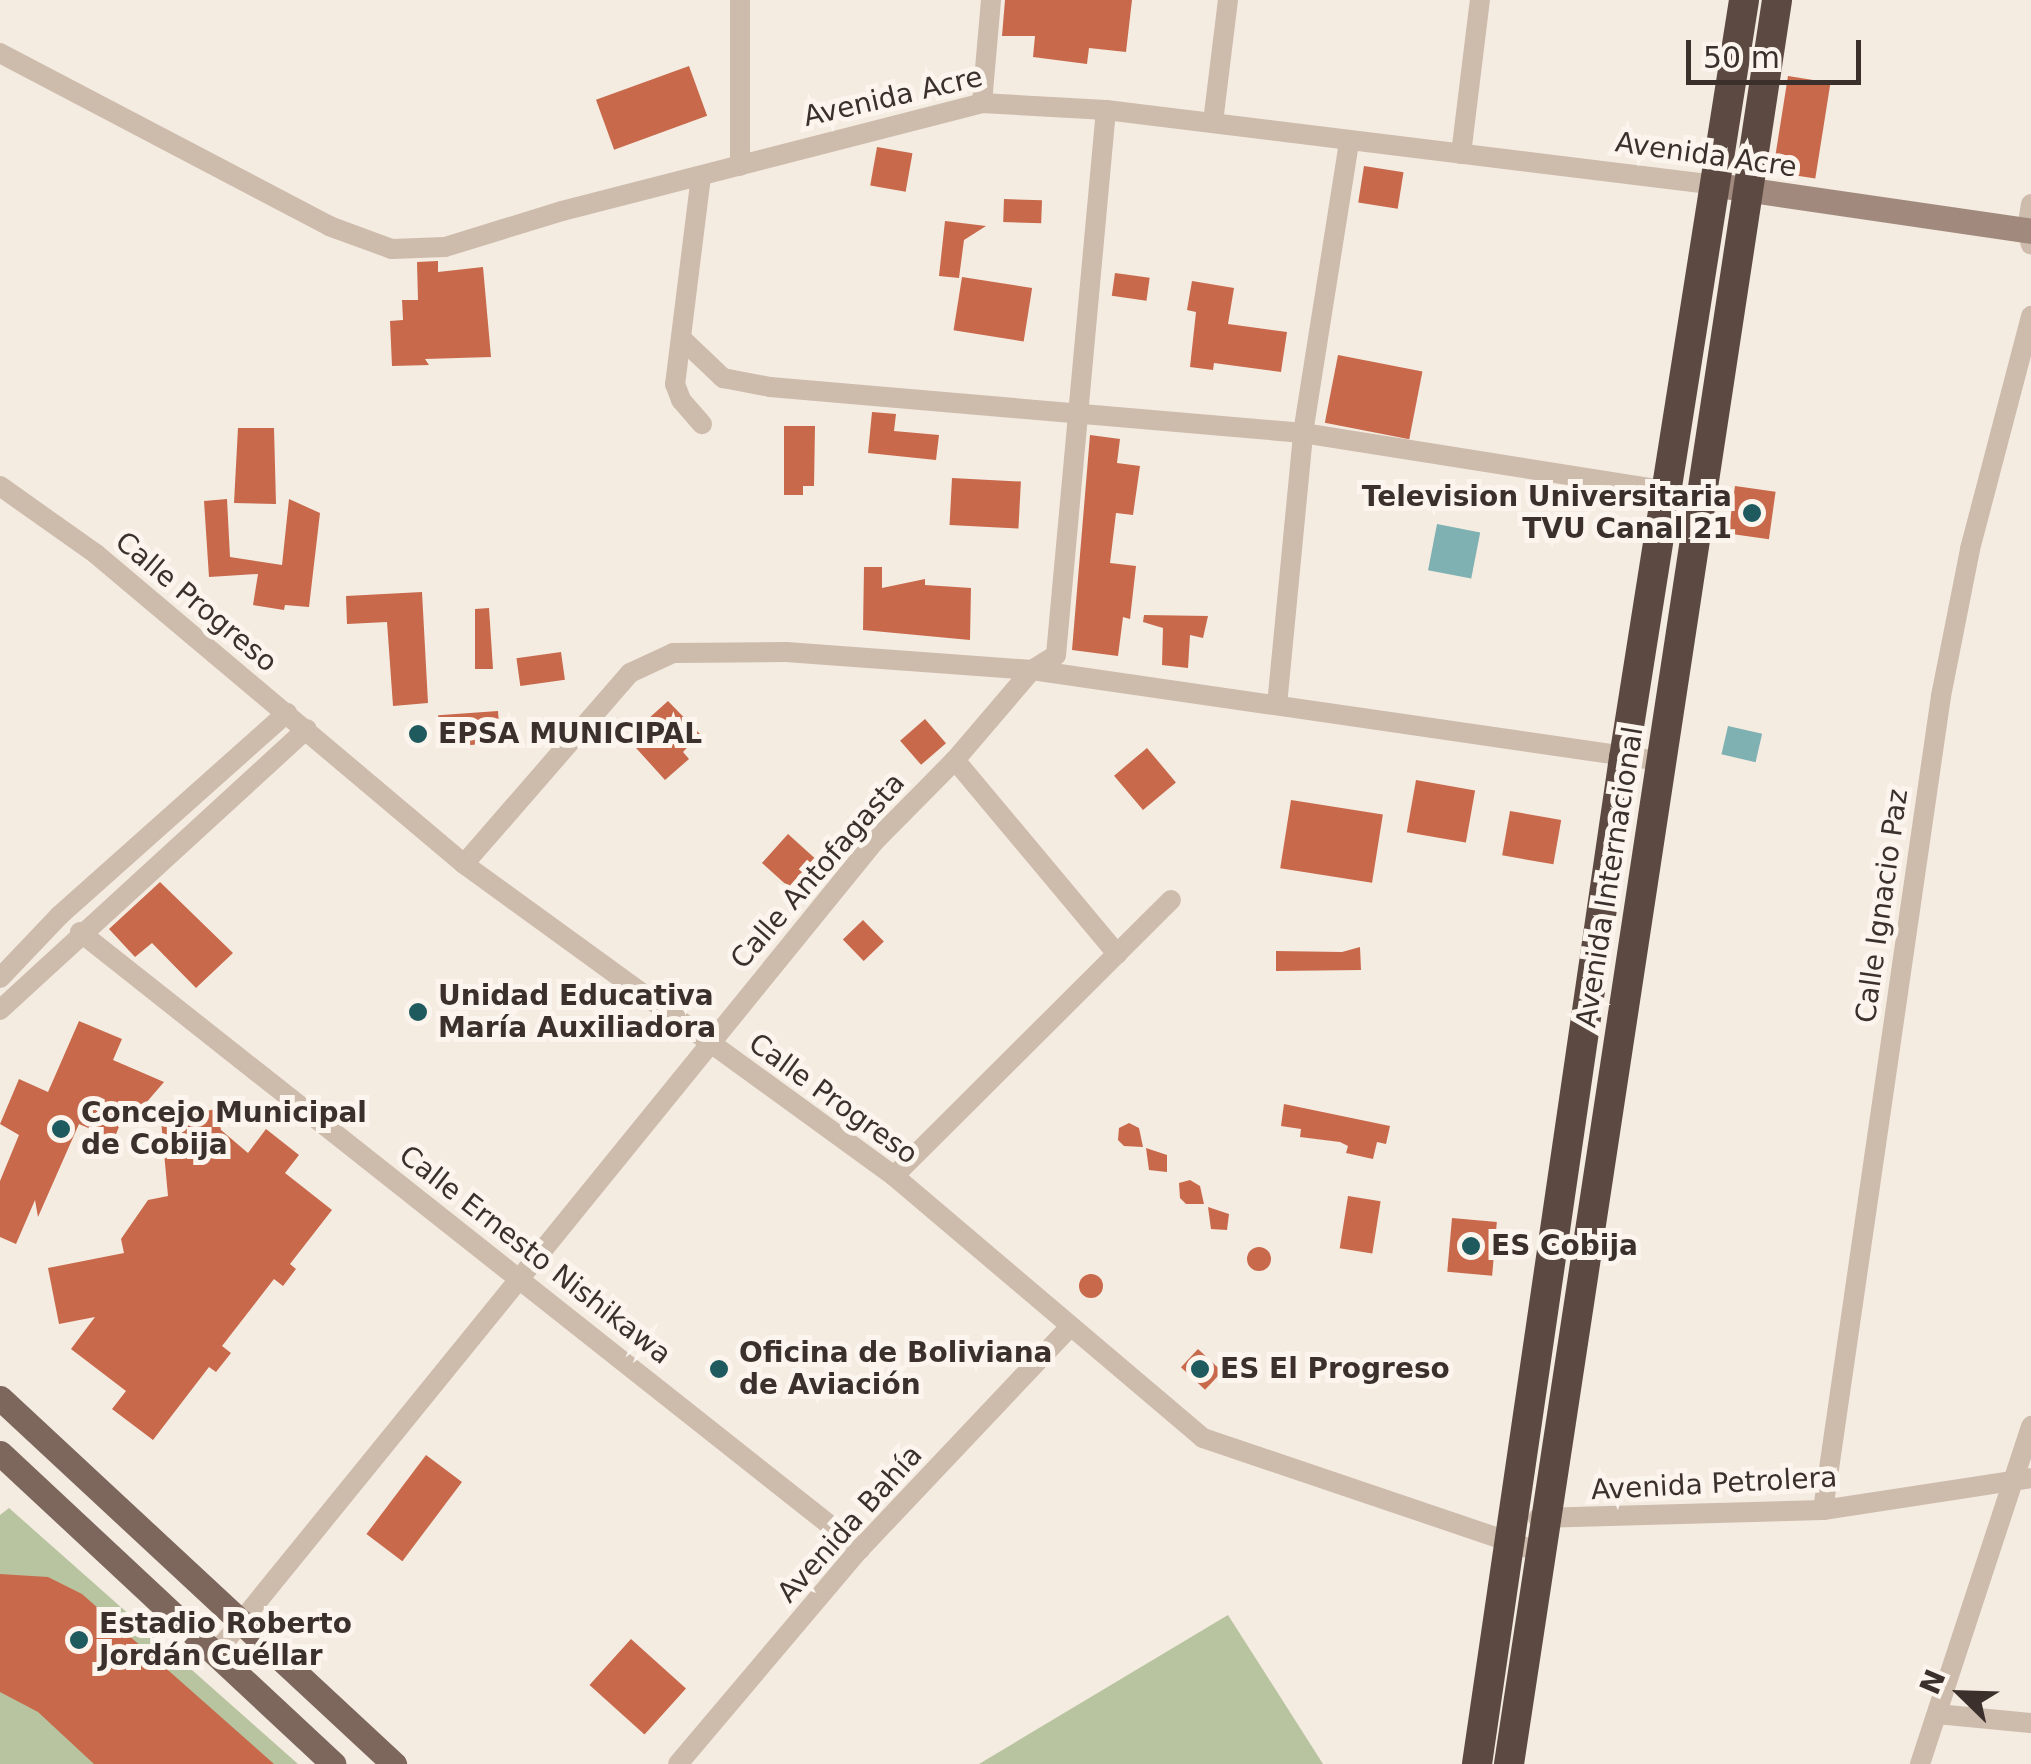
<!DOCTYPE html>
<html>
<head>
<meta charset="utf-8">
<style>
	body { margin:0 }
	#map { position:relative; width:2031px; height:1764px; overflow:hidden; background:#f4ebe1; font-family:"DejaVu Sans",sans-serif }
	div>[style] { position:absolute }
	.green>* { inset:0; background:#b8c4a0 }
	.water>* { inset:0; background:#7fb0b2; transform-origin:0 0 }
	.building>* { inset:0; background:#c8694b; transform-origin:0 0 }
	.round { border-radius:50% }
	.street>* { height:20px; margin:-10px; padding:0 10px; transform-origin:10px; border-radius:10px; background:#cdbbac }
	.secondary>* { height:25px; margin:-12.5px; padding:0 12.5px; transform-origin:12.5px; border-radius:12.5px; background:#a18a7d }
	.primary>* { height:25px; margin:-12.5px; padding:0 12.5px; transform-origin:12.5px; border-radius:12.5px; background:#7d675c }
	.highway>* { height:30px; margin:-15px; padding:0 15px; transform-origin:15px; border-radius:15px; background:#5c4a42 }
	.dots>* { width:28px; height:28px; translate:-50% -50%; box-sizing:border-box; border:5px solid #fbf5ee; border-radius:50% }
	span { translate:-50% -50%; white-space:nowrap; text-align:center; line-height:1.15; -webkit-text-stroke:10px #fbf5ee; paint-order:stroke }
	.street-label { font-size:28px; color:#3b302b }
	.poi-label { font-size:28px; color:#3b302b; font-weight:700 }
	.right { translate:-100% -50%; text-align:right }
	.left { translate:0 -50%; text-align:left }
	.north { position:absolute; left:1911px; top:1644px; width:100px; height:100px; -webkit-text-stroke:8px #fbf5ee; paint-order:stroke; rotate:293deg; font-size:28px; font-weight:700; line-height:40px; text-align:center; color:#3b302b }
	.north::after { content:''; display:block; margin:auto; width:35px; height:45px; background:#3b302b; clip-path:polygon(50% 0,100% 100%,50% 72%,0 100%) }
	.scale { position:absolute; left:1686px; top:40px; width:175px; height:45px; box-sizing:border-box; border:5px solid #3b302b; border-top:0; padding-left:12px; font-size:30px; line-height:35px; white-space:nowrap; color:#3b302b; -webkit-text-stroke:8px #fbf5ee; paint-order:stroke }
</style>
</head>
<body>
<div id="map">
	<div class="green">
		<i style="clip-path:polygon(9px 1508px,298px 1764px,0 1764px,0 1515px)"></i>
		<i style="clip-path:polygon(1228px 1615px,1323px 1764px,979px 1764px)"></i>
	</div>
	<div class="water">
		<i style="left:1437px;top:524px;width:44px;height:47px;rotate:11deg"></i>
		<i style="left:1728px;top:726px;width:35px;height:29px;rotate:13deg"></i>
	</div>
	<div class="building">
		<i style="clip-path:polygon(1005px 0,1132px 0,1126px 52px,1089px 48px,1087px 64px,1033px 57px,1035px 36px,1002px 36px)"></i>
		<i style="left:689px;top:66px;width:53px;height:99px;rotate:70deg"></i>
		<i style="left:1788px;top:76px;width:43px;height:97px;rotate:9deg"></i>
		<i style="left:877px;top:147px;width:36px;height:39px;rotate:10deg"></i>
		<i style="left:1364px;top:166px;width:40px;height:37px;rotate:9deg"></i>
		<i style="left:1004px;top:199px;width:38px;height:23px;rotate:2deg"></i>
		<i style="clip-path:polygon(945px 221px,986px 226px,964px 240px,959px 278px,939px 276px)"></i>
		<i style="clip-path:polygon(438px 261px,438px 272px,483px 267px,491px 357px,425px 359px,429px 365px,392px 366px,390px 321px,403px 320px,402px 300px,418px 300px,417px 262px)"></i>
		<i style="left:1115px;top:273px;width:35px;height:23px;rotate:8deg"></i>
		<i style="left:962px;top:277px;width:71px;height:54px;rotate:9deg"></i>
		<i style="clip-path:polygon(1192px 281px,1234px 288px,1228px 324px,1287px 332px,1281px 372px,1214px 363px,1213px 370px,1190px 367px,1196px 312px,1187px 310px)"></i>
		<i style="left:1338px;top:355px;width:86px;height:69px;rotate:11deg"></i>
		<i style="clip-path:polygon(872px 412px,896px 414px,894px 431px,939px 435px,936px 460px,868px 453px)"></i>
		<i style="clip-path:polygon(784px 426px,815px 426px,814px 486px,803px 486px,803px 495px,784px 495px)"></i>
		<i style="clip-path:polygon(238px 428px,274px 428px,276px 504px,234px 503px)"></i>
		<i style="clip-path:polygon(1090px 435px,1120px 439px,1117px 463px,1140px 466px,1133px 515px,1116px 513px,1110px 563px,1136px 566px,1130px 619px,1123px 617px,1118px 656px,1072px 650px)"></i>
		<i style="left:952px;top:478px;width:69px;height:47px;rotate:3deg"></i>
		<i style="left:1735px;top:486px;width:41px;height:48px;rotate:8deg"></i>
		<i style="clip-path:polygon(227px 499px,230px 557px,282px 565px,289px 499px,320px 513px,309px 607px,285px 605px,284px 610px,253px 605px,258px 574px,209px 577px,204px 501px)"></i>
		<i style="clip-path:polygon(864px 567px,882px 567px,882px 588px,925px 579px,925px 585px,971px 588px,970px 640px,863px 630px)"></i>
		<i style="clip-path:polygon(422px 592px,428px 703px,393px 706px,387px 622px,347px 624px,346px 596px)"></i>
		<i style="clip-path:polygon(489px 608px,493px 669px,475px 669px,475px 609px)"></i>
		<i style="clip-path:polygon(1144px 615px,1208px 616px,1203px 638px,1190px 635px,1188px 668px,1162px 665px,1163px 628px,1143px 622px)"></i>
		<i style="left:561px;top:652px;width:28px;height:45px;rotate:82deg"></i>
		<i style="clip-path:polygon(668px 701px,700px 734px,683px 752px,689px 759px,665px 780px,627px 738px)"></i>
		<i style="left:498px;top:711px;width:32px;height:60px;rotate:86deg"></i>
		<i style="left:925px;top:719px;width:32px;height:33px;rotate:49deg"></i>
		<i style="left:1147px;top:748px;width:45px;height:43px;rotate:50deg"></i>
		<i style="left:1416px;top:780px;width:60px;height:53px;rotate:10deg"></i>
		<i style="left:1291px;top:800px;width:93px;height:69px;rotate:9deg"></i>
		<i style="left:1510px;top:811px;width:52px;height:45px;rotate:10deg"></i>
		<i style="left:788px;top:834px;width:51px;height:39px;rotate:42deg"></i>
		<i style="clip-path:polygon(160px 882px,233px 953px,196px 988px,152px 943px,135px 957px,109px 929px)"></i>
		<i style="left:863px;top:920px;width:30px;height:28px;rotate:46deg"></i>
		<i style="clip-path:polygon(1360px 947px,1361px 970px,1276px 971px,1276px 951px,1342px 952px)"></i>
		<i style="clip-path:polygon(79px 1021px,122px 1039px,113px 1060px,164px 1082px,127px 1125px,121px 1122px,114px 1139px,79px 1124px,38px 1217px,35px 1200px,16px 1244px,0 1237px,0 1181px,19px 1135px,0 1124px,19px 1079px,48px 1092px)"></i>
		<i style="clip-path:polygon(1284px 1104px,1390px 1126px,1386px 1144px,1377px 1142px,1373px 1159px,1346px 1153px,1348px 1146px,1340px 1142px,1300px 1137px,1301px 1129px,1281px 1126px)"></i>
		<i style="clip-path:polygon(216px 1109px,221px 1130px,248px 1153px,266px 1129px,299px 1155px,285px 1173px,332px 1210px,290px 1264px,296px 1269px,283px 1286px,274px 1279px,222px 1346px,231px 1353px,216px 1372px,209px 1367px,153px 1440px,112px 1409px,126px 1391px,71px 1349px,95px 1317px,59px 1324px,48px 1268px,124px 1253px,121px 1239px,148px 1200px,168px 1196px,161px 1120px)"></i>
		<i style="clip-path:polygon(1129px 1123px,1139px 1128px,1143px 1147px,1124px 1146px,1118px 1140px,1119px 1128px)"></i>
		<i style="clip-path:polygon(1146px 1148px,1167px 1155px,1167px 1172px,1149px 1170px)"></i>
		<i style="clip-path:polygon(1190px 1180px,1200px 1186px,1204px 1204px,1186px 1204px,1180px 1198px,1179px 1183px)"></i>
		<i style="left:1348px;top:1196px;width:33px;height:53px;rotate:9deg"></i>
		<i style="clip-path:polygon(1208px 1207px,1229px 1214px,1227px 1230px,1211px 1229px)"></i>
		<i style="left:1452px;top:1218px;width:45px;height:54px;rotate:5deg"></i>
		<i class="round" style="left:1247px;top:1247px;width:24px;height:24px"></i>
		<i class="round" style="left:1079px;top:1274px;width:24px;height:24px"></i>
		<i style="left:1198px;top:1349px;width:33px;height:25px;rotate:43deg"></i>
		<i style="left:426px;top:1455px;width:45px;height:99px;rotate:37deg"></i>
		<i style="clip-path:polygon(0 1574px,48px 1577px,82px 1594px,274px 1764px,94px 1764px,38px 1712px,0 1692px)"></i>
		<i style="left:631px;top:1639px;width:74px;height:62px;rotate:42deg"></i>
	</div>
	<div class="street">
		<i style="left:740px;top:0;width:166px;rotate:90deg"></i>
		<i style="left:0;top:53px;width:372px;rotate:27.7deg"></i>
		<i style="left:329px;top:226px;width:67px;rotate:20.1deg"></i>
		<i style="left:392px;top:249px;width:53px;rotate:-2.2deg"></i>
		<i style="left:445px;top:247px;width:122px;rotate:-17.1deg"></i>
		<i style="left:562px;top:211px;width:434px;rotate:-14.4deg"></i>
		<i style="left:982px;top:103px;width:124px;rotate:3.2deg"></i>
		<i style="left:1106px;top:110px;width:616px;rotate:7deg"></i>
		<i style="left:982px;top:103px;width:103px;rotate:-85deg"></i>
		<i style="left:1213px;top:122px;width:123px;rotate:-83deg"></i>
		<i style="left:1461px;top:154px;width:155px;rotate:-83deg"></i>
		<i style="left:701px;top:176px;width:210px;rotate:97.1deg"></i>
		<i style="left:675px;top:384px;width:17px;rotate:69deg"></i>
		<i style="left:681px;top:400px;width:32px;rotate:49deg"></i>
		<i style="left:2031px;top:204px;width:25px;rotate:99deg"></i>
		<i style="left:2027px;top:229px;width:16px;rotate:76deg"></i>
		<i style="left:682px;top:339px;width:57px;rotate:43.6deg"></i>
		<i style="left:723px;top:378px;width:48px;rotate:10.8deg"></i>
		<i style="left:770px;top:387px;width:535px;rotate:4.93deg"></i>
		<i style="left:1303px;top:433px;width:371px;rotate:9deg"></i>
		<i style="left:0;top:486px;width:118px;rotate:35.3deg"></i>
		<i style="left:96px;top:554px;width:481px;rotate:40.1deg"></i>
		<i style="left:464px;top:864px;width:531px;rotate:35.96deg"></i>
		<i style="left:894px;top:1176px;width:405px;rotate:40.3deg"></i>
		<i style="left:1203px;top:1438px;width:356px;rotate:18.7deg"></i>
		<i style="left:1277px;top:705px;width:273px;rotate:-84.5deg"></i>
		<i style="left:1303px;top:433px;width:296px;rotate:-81deg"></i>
		<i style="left:955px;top:760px;width:253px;rotate:50.1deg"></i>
		<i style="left:464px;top:864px;width:253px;rotate:-49deg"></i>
		<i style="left:630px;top:673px;width:47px;rotate:-24.9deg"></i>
		<i style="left:673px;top:653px;width:113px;rotate:-0.5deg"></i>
		<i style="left:786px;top:652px;width:247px;rotate:4.2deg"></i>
		<i style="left:1032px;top:670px;width:635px;rotate:8.25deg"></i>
		<i style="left:80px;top:932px;width:995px;rotate:38.34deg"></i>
		<i style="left:0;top:978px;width:87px;rotate:-46.4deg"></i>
		<i style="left:60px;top:915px;width:304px;rotate:-41.7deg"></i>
		<i style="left:0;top:1010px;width:416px;rotate:-42.5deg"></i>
		<i style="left:894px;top:1176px;width:391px;rotate:-44.9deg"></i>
		<i style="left:1823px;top:1510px;width:823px;rotate:-81.75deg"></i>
		<i style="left:1941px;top:696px;width:150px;rotate:-78.8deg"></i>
		<i style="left:1970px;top:549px;width:241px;rotate:-75.3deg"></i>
		<i style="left:1538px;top:1518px;width:285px;rotate:-1.6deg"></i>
		<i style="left:1823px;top:1510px;width:210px;rotate:-8.7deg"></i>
		<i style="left:214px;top:1655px;width:1047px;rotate:-50.93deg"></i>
		<i style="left:874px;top:842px;width:115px;rotate:-45.4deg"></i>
		<i style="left:955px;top:760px;width:118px;rotate:-49.5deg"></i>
		<i style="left:1032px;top:670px;width:28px;rotate:-32deg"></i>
		<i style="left:1056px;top:655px;width:547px;rotate:-84.76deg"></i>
		<i style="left:1937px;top:1714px;width:94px;rotate:5.5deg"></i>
		<i style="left:678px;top:1764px;width:282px;rotate:-49.8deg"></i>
		<i style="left:860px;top:1549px;width:306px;rotate:-46.6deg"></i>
		<i style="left:1920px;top:1764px;width:356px;rotate:-71.8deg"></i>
	</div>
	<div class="secondary">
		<i style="left:1717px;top:185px;width:317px;rotate:8.3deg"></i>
	</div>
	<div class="primary">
		<i style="left:0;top:1398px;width:538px;rotate:42.89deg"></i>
		<i style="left:0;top:1453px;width:456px;rotate:43deg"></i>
	</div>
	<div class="highway">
		<i style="left:1477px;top:1764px;width:1017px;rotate:-81.69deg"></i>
		<i style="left:1624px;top:758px;width:767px;rotate:-81deg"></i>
		<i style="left:1509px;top:1764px;width:1784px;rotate:-81.36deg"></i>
	</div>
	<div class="dots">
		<i style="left:1752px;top:513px;background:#1f5a5e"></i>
		<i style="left:418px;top:734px;background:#1f5a5e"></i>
		<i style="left:418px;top:1012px;background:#1f5a5e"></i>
		<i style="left:61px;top:1129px;background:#1f5a5e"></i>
		<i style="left:1471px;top:1246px;background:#1f5a5e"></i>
		<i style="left:719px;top:1369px;background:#1f5a5e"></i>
		<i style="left:1200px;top:1369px;background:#1f5a5e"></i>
		<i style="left:79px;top:1640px;background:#1f5a5e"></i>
	</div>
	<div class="street-label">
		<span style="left:893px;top:97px;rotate:-13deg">Avenida Acre</span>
		<span style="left:1706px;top:155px;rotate:8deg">Avenida Acre</span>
		<span style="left:196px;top:602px;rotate:40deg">Calle Progreso</span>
		<span style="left:818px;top:871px;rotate:-49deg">Calle Antofagasta</span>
		<span style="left:1610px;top:877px;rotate:-81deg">Avenida Internacional</span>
		<span style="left:1882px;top:906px;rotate:-82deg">Calle Ignacio Paz</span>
		<span style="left:833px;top:1099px;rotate:36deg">Calle Progreso</span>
		<span style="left:535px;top:1255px;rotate:38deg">Calle Ernesto Nishikawa</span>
		<span style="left:1714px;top:1484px;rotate:-3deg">Avenida Petrolera</span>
		<span style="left:850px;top:1524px;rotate:-48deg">Avenida Bahía</span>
	</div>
	<div class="poi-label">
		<span class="right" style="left:1732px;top:513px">Television Universitaria<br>TVU Canal 21</span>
		<span class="left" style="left:438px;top:734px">EPSA MUNICIPAL</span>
		<span class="left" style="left:438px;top:1012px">Unidad Educativa<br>María Auxiliadora</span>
		<span class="left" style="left:81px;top:1129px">Concejo Municipal<br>de Cobija</span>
		<span class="left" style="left:1491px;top:1246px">ES Cobija</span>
		<span class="left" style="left:739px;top:1369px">Oficina de Boliviana<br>de Aviación</span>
		<span class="left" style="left:1220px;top:1369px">ES El Progreso</span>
		<span class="left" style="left:99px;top:1640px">Estadio Roberto<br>Jordán Cuéllar</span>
	</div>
	<div class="north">N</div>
	<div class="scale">50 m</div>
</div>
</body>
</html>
